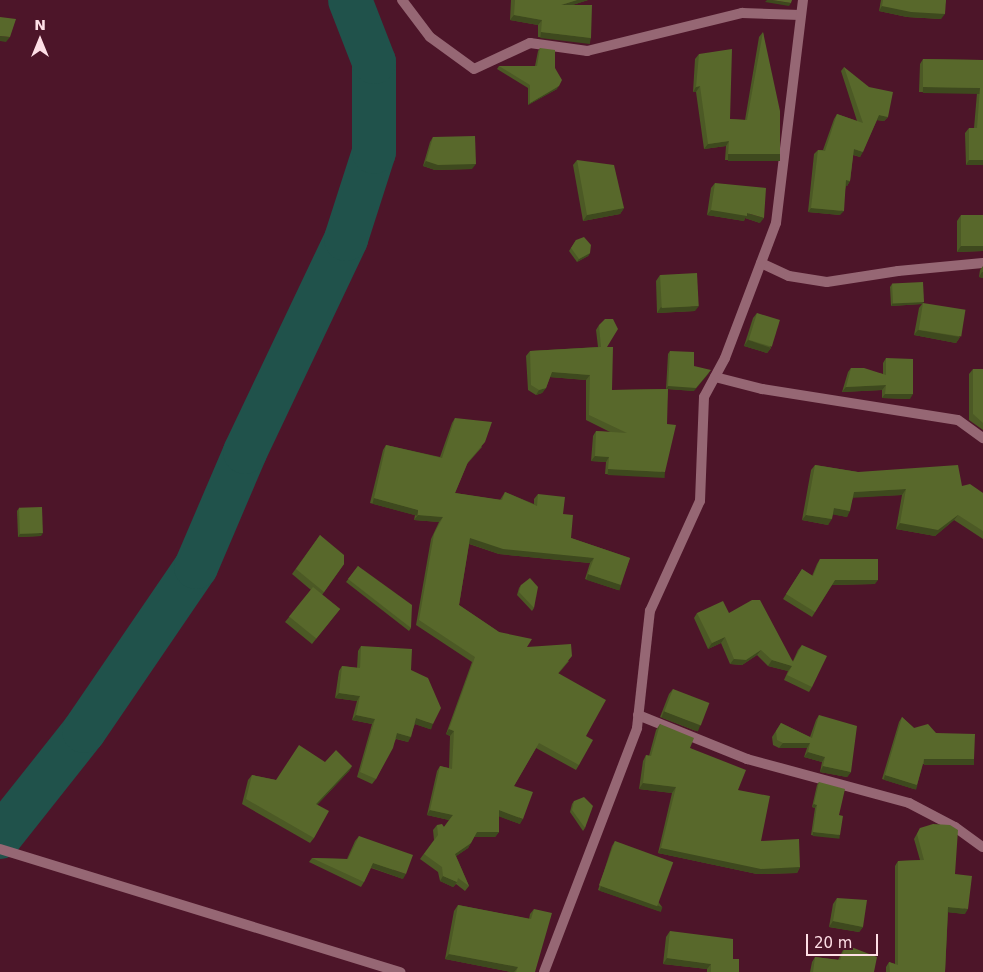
<!DOCTYPE html>
<html>
<head>
<meta charset="utf-8">
<style>
	body { margin:0 }
	#map { position:relative; width:983px; height:972px; overflow:hidden; background:#4d1529; font-family:"DejaVu Sans",sans-serif }
	div>[style] { position:absolute }
	.river>* { height:44px; margin:-22px; padding:0 22px; transform-origin:22px; border-radius:22px; background:#20524b }
	.minor>* { height:10px; margin:-5px; padding:0 5px; transform-origin:5px; border-radius:5px; background:#966774 }
	.tertiary>* { height:10px; margin:-5px; padding:0 5px; transform-origin:5px; border-radius:5px; background:#966774 }
	.wall>* { inset:0; background:#4c5925 }
	.shaded-wall>* { inset:0; background:#3e491e; transform-origin:0 0 }
	.building>* { inset:0; background:#58682b; transform-origin:0 0 }
	span { translate:-50% -50%; white-space:nowrap; text-align:center; line-height:1.15; -webkit-text-stroke:5px #4d1529; paint-order:stroke }
	.north { position:absolute; left:15px; top:15px; width:50px; height:50px; -webkit-text-stroke:4px #4d1529; paint-order:stroke; rotate:0deg; font-size:14px; font-weight:700; line-height:20px; text-align:center; color:#fedfe6 }
	.north::after { content:''; display:block; margin:auto; width:18px; height:22px; background:#fedfe6; clip-path:polygon(50% 0,100% 100%,50% 72%,0 100%) }
	.scale { position:absolute; left:806px; top:934px; width:72px; height:22px; box-sizing:border-box; border:2px solid #fedfe6; border-top:0; padding-left:6px; font-size:15px; line-height:18px; white-space:nowrap; color:#fedfe6; -webkit-text-stroke:4px #4d1529; paint-order:stroke }
</style>
</head>
<body>
<div id="map">
	<div class="river">
		<i style="left:0;top:837px;width:135px;rotate:-51.6deg"></i>
		<i style="left:84px;top:731px;width:199px;rotate:-55.7deg"></i>
		<i style="left:196px;top:567px;width:125px;rotate:-66.9deg"></i>
		<i style="left:245px;top:452px;width:236px;rotate:-64.6deg"></i>
		<i style="left:346px;top:239px;width:91px;rotate:-72.2deg"></i>
		<i style="left:374px;top:152px;width:90px;rotate:-90deg"></i>
		<i style="left:374px;top:62px;width:66px;rotate:-111.2deg"></i>
	</div>
	<div class="minor">
		<i style="left:402px;top:0;width:46px;rotate:52.9deg"></i>
		<i style="left:430px;top:37px;width:54px;rotate:36deg"></i>
		<i style="left:474px;top:69px;width:62px;rotate:-24.9deg"></i>
		<i style="left:530px;top:43px;width:58px;rotate:8deg"></i>
		<i style="left:587px;top:51px;width:160px;rotate:-13.8deg"></i>
		<i style="left:742px;top:13px;width:58px;rotate:2deg"></i>
		<i style="left:761px;top:263px;width:31px;rotate:25deg"></i>
		<i style="left:789px;top:276px;width:38px;rotate:9deg"></i>
		<i style="left:827px;top:282px;width:72px;rotate:-8.8deg"></i>
		<i style="left:898px;top:271px;width:85px;rotate:-5.4deg"></i>
		<i style="left:715px;top:377px;width:49px;rotate:14.3deg"></i>
		<i style="left:762px;top:389px;width:198px;rotate:9deg"></i>
		<i style="left:958px;top:420px;width:31px;rotate:36deg"></i>
		<i style="left:638px;top:715px;width:118px;rotate:22deg"></i>
		<i style="left:747px;top:759px;width:168px;rotate:15.2deg"></i>
		<i style="left:909px;top:803px;width:52px;rotate:27.6deg"></i>
		<i style="left:955px;top:827px;width:34px;rotate:36deg"></i>
		<i style="left:544px;top:972px;width:261px;rotate:-69.1deg"></i>
		<i style="left:637px;top:728px;width:118px;rotate:-83.7deg"></i>
		<i style="left:650px;top:611px;width:121px;rotate:-65.6deg"></i>
		<i style="left:700px;top:501px;width:104px;rotate:-87.8deg"></i>
		<i style="left:704px;top:397px;width:44px;rotate:-61.7deg"></i>
		<i style="left:725px;top:358px;width:144px;rotate:-69.3deg"></i>
		<i style="left:776px;top:223px;width:225px;rotate:-83.1deg"></i>
	</div>
	<div class="tertiary">
		<i style="left:0;top:849px;width:419px;rotate:17.1deg"></i>
	</div>
	<div class="wall">
		<i style="clip-path:polygon(511px 0,588px 0,572px 5px,591px 38px,588px 43px,538px 37px,538px 25px,510px 20px)"></i>
		<i style="clip-path:polygon(881px 0,946px 0,941px 19px,907px 17px,879px 11px)"></i>
		<i style="clip-path:polygon(763px 32px,780px 154px,776px 160px,725px 160px,726px 146px,704px 149px,696px 92px,693px 92px,695px 59px,699px 54px,730px 119px,745px 120px,759px 37px)"></i>
		<i style="clip-path:polygon(540px 48px,555px 68px,557px 89px,528px 105px,528px 88px,497px 69px,499px 66px,535px 66px,538px 51px)"></i>
		<i style="clip-path:polygon(923px 59px,983px 60px,983px 165px,966px 165px,965px 133px,969px 128px,974px 128px,977px 93px,919px 92px,920px 64px)"></i>
		<i style="clip-path:polygon(844px 67px,888px 117px,884px 121px,877px 120px,860px 157px,853px 155px,850px 181px,847px 186px,846px 185px,840px 215px,808px 212px,814px 154px,818px 150px,823px 150px,834px 119px,837px 114px,857px 121px,841px 71px)"></i>
		<i style="clip-path:polygon(433px 137px,472px 169px,435px 170px,423px 166px,430px 142px)"></i>
		<i style="clip-path:polygon(577px 160px,624px 208px,620px 214px,583px 221px,573px 165px)"></i>
		<i style="clip-path:polygon(715px 183px,760px 223px,745px 218px,744px 221px,707px 215px,711px 188px)"></i>
		<i style="clip-path:polygon(961px 215px,983px 215px,983px 251px,957px 252px,957px 221px)"></i>
		<i style="clip-path:polygon(576px 240px,590px 253px,588px 256px,577px 262px,569px 251px)"></i>
		<i style="clip-path:polygon(983px 266px,983px 278px,979px 277px,980px 270px)"></i>
		<i style="clip-path:polygon(660px 275px,695px 311px,657px 313px,656px 281px)"></i>
		<i style="clip-path:polygon(892px 284px,923px 303px,960px 337px,956px 343px,914px 335px,919px 308px,922px 304px,891px 306px,890px 287px)"></i>
		<i style="clip-path:polygon(757px 313px,771px 348px,767px 353px,744px 346px,753px 318px)"></i>
		<i style="clip-path:polygon(599px 325px,607px 347px,612px 390px,666px 389px,668px 354px,670px 351px,694px 366px,694px 391px,668px 389px,661px 477px,605px 474px,606px 462px,591px 461px,593px 436px,596px 431px,610px 432px,586px 420px,586px 380px,550px 377px,546px 388px,542px 393px,536px 395px,528px 390px,526px 356px,530px 351px,598px 347px,596px 330px)"></i>
		<i style="clip-path:polygon(886px 358px,910px 399px,882px 398px,882px 390px,842px 392px,848px 372px,851px 368px,883px 374px,883px 363px)"></i>
		<i style="clip-path:polygon(973px 369px,983px 369px,983px 430px,969px 420px,969px 374px)"></i>
		<i style="clip-path:polygon(455px 418px,482px 447px,467px 464px,455px 493px,500px 500px,505px 492px,534px 504px,534px 499px,538px 494px,563px 514px,571px 538px,630px 558px,618px 590px,585px 579px,590px 563px,499px 554px,469px 544px,459px 605px,499px 632px,527px 647px,569px 661px,558px 674px,586px 736px,579px 765px,576px 770px,536px 748px,514px 786px,520px 824px,499px 816px,499px 832px,495px 837px,474px 837px,468px 848px,456px 856px,469px 886px,465px 891px,456px 884px,453px 887px,440px 881px,438px 872px,420px 859px,434px 840px,433px 830px,437px 825px,444px 827px,449px 820px,427px 815px,437px 771px,440px 766px,449px 768px,450px 736px,446px 734px,472px 662px,416px 625px,431px 539px,439px 522px,414px 520px,415px 515px,370px 503px,383px 450px,386px 445px,440px 457px,452px 423px)"></i>
		<i style="clip-path:polygon(815px 465px,858px 472px,962px 486px,983px 493px,983px 539px,954px 520px,935px 536px,896px 529px,902px 495px,853px 497px,847px 517px,833px 514px,828px 525px,802px 520px,811px 470px)"></i>
		<i style="clip-path:polygon(19px 508px,41px 536px,18px 537px,17px 511px)"></i>
		<i style="clip-path:polygon(320px 535px,344px 564px,322px 595px,340px 609px,312px 644px,285px 622px,311px 590px,292px 574px)"></i>
		<i style="clip-path:polygon(820px 559px,875px 584px,832px 585px,812px 617px,783px 599px,802px 569px,812px 576px,817px 564px)"></i>
		<i style="clip-path:polygon(358px 566px,411px 628px,409px 631px,346px 582px)"></i>
		<i style="clip-path:polygon(521px 585px,534px 608px,532px 611px,517px 595px,519px 588px)"></i>
		<i style="clip-path:polygon(697px 613px,729px 613px,793px 661px,798px 650px,802px 645px,812px 687px,809px 692px,784px 680px,788px 671px,768px 666px,757px 655px,742px 665px,730px 664px,721px 643px,708px 649px,694px 618px)"></i>
		<i style="clip-path:polygon(361px 646px,411px 670px,430px 729px,415px 724px,408px 742px,396px 739px,376px 779px,372px 784px,357px 777px,372px 724px,352px 720px,357px 701px,335px 698px,339px 671px,342px 666px,357px 668px,358px 651px)"></i>
		<i style="clip-path:polygon(673px 689px,696px 731px,660px 717px,669px 694px)"></i>
		<i style="clip-path:polygon(819px 715px,851px 772px,847px 777px,820px 772px,822px 762px,804px 757px,807px 748px,779px 748px,773px 745px,772px 737px,781px 723px,810px 737px,816px 720px)"></i>
		<i style="clip-path:polygon(902px 717px,914px 728px,936px 733px,971px 764px,923px 764px,917px 785px,914px 789px,882px 779px,899px 722px)"></i>
		<i style="clip-path:polygon(660px 724px,690px 748px,738px 790px,761px 841px,800px 867px,797px 873px,757px 874px,658px 853px,672px 793px,639px 789px,643px 761px,646px 755px,649px 756px,656px 730px)"></i>
		<i style="clip-path:polygon(325px 762px,352px 766px,349px 771px,317px 805px,314px 838px,310px 843px,242px 804px,248px 780px,252px 775px,276px 780px)"></i>
		<i style="clip-path:polygon(819px 782px,839px 815px,838px 838px,811px 835px,815px 808px,812px 807px,817px 785px)"></i>
		<i style="clip-path:polygon(574px 801px,585px 828px,583px 831px,570px 812px,572px 804px)"></i>
		<i style="clip-path:polygon(920px 828px,955px 874px,965px 914px,948px 912px,945px 972px,886px 972px,886px 967px,889px 962px,895px 964px,895px 866px,898px 861px,920px 860px,914px 839px)"></i>
		<i style="clip-path:polygon(359px 836px,403px 879px,371px 868px,364px 882px,361px 887px,309px 862px,312px 858px,347px 859px,355px 841px)"></i>
		<i style="clip-path:polygon(615px 841px,662px 907px,659px 911px,598px 890px,612px 846px)"></i>
		<i style="clip-path:polygon(837px 898px,863px 927px,859px 932px,829px 927px,833px 904px)"></i>
		<i style="clip-path:polygon(458px 905px,529px 919px,530px 914px,534px 909px,535px 972px,511px 972px,445px 959px,454px 911px)"></i>
		<i style="clip-path:polygon(670px 931px,733px 959px,739px 972px,707px 972px,707px 969px,663px 964px,666px 937px)"></i>
		<i style="clip-path:polygon(846px 945px,874px 972px,810px 972px,812px 962px,815px 957px,838px 960px,843px 950px)"></i>
	</div>
	<div class="shaded-wall">
		<i style="clip-path:polygon(577px 0,588px 0,558px 10px,561px 5px)"></i>
		<i style="clip-path:polygon(767px 0,772px 0,791px 3px,789px 6px,765px 2px)"></i>
		<i style="clip-path:polygon(882px 6px,945px 14px,941px 19px,907px 17px,879px 11px)"></i>
		<i style="clip-path:polygon(514px 15px,542px 20px,538px 25px,510px 20px)"></i>
		<i style="left:541px;top:32px;width:50px;height:6px;rotate:7deg"></i>
		<i style="clip-path:polygon(0 36px,10px 37px,6px 42px,0 41px)"></i>
		<i style="clip-path:polygon(559px 86px,557px 89px,528px 105px,530px 103px)"></i>
		<i style="clip-path:polygon(700px 86px,696px 92px,693px 92px,696px 87px)"></i>
		<i style="left:923px;top:87px;width:57px;height:6px;rotate:1deg"></i>
		<i style="clip-path:polygon(879px 115px,888px 117px,884px 121px,876px 120px)"></i>
		<i style="clip-path:polygon(729px 141px,726px 146px,704px 149px,708px 144px)"></i>
		<i style="clip-path:polygon(854px 149px,863px 152px,860px 157px,851px 154px)"></i>
		<i style="left:728px;top:154px;width:52px;height:7px"></i>
		<i style="clip-path:polygon(969px 160px,983px 160px,983px 165px,966px 165px)"></i>
		<i style="clip-path:polygon(426px 161px,476px 164px,472px 169px,435px 170px,423px 166px)"></i>
		<i style="clip-path:polygon(846px 180px,850px 181px,847px 186px,843px 185px)"></i>
		<i style="clip-path:polygon(624px 208px,620px 214px,583px 221px,587px 215px)"></i>
		<i style="clip-path:polygon(811px 208px,844px 211px,840px 215px,808px 212px)"></i>
		<i style="clip-path:polygon(711px 210px,747px 213px,764px 218px,760px 223px,745px 218px,744px 221px,707px 215px)"></i>
		<i style="clip-path:polygon(983px 245px,983px 251px,957px 252px,961px 246px)"></i>
		<i style="clip-path:polygon(590px 253px,588px 256px,577px 262px,579px 259px)"></i>
		<i style="clip-path:polygon(982px 272px,983px 272px,983px 278px,979px 277px)"></i>
		<i style="clip-path:polygon(924px 302px,922px 304px,891px 306px,893px 303px)"></i>
		<i style="clip-path:polygon(699px 306px,695px 311px,657px 313px,661px 307px)"></i>
		<i style="clip-path:polygon(918px 330px,960px 337px,956px 343px,914px 335px)"></i>
		<i style="clip-path:polygon(748px 340px,771px 348px,767px 353px,744px 346px)"></i>
		<i style="clip-path:polygon(552px 372px,590px 375px,586px 380px,549px 377px)"></i>
		<i style="clip-path:polygon(709px 373px,694px 391px,666px 389px,668px 386px)"></i>
		<i style="clip-path:polygon(886px 385px,882px 390px,842px 392px,846px 387px)"></i>
		<i style="clip-path:polygon(546px 388px,542px 393px,536px 395px,539px 390px)"></i>
		<i style="clip-path:polygon(885px 394px,913px 394px,910px 399px,882px 398px)"></i>
		<i style="clip-path:polygon(595px 456px,609px 457px,606px 462px,591px 461px)"></i>
		<i style="left:608px;top:469px;width:57px;height:6px;rotate:3deg"></i>
		<i style="clip-path:polygon(906px 489px,902px 495px,850px 498px,854px 492px)"></i>
		<i style="left:374px;top:498px;width:46px;height:6px;rotate:15deg"></i>
		<i style="clip-path:polygon(834px 508px,850px 511px,847px 517px,830px 514px)"></i>
		<i style="clip-path:polygon(418px 515px,443px 517px,439px 522px,414px 520px)"></i>
		<i style="clip-path:polygon(806px 515px,832px 519px,828px 525px,802px 520px)"></i>
		<i style="clip-path:polygon(958px 515px,954px 520px,935px 536px,896px 529px,900px 523px)"></i>
		<i style="clip-path:polygon(43px 533px,41px 536px,18px 537px,20px 534px)"></i>
		<i style="clip-path:polygon(470px 538px,594px 558px,590px 563px,499px 554px,467px 543px)"></i>
		<i style="left:588px;top:574px;width:35px;height:6px;rotate:18deg"></i>
		<i style="clip-path:polygon(835px 580px,878px 580px,875px 584px,832px 585px)"></i>
		<i style="clip-path:polygon(725px 637px,721px 643px,708px 649px,712px 643px)"></i>
		<i style="clip-path:polygon(761px 650px,757px 655px,742px 665px,730px 664px,734px 659px)"></i>
		<i style="clip-path:polygon(772px 660px,792px 666px,788px 671px,768px 666px)"></i>
		<i style="clip-path:polygon(339px 693px,360px 696px,357px 701px,335px 698px)"></i>
		<i style="left:664px;top:711px;width:39px;height:7px;rotate:21deg"></i>
		<i style="clip-path:polygon(356px 715px,375px 719px,372px 724px,352px 720px)"></i>
		<i style="left:416px;top:718px;width:18px;height:6px;rotate:19deg"></i>
		<i style="clip-path:polygon(449px 729px,454px 731px,450px 736px,446px 734px)"></i>
		<i style="clip-path:polygon(397px 733px,411px 737px,408px 742px,394px 738px)"></i>
		<i style="clip-path:polygon(783px 743px,810px 743px,807px 748px,779px 748px)"></i>
		<i style="clip-path:polygon(808px 752px,825px 757px,822px 762px,804px 757px)"></i>
		<i style="left:924px;top:759px;width:50px;height:6px"></i>
		<i style="clip-path:polygon(352px 766px,349px 771px,313px 809px,316px 804px)"></i>
		<i style="clip-path:polygon(823px 766px,851px 772px,847px 777px,820px 772px)"></i>
		<i style="left:885px;top:775px;width:34px;height:5px;rotate:17deg"></i>
		<i style="clip-path:polygon(643px 783px,676px 787px,672px 793px,639px 789px)"></i>
		<i style="clip-path:polygon(814px 804px,817px 805px,815px 808px,812px 807px)"></i>
		<i style="clip-path:polygon(430px 810px,453px 815px,449px 820px,427px 815px)"></i>
		<i style="clip-path:polygon(499px 810px,523px 819px,520px 824px,495px 815px)"></i>
		<i style="clip-path:polygon(477px 832px,499px 832px,495px 837px,473px 837px)"></i>
		<i style="left:813px;top:832px;width:27px;height:4px;rotate:6deg"></i>
		<i style="clip-path:polygon(471px 843px,468px 848px,452px 859px,455px 854px)"></i>
		<i style="clip-path:polygon(661px 848px,800px 867px,797px 873px,757px 874px,658px 853px)"></i>
		<i style="clip-path:polygon(373px 863px,406px 874px,403px 879px,370px 867px)"></i>
		<i style="clip-path:polygon(443px 876px,457px 882px,453px 887px,440px 881px)"></i>
		<i style="left:601px;top:886px;width:65px;height:5px;rotate:19deg"></i>
		<i style="clip-path:polygon(948px 907px,968px 909px,965px 914px,945px 912px)"></i>
		<i style="clip-path:polygon(833px 921px,863px 927px,859px 932px,829px 927px)"></i>
		<i style="clip-path:polygon(449px 954px,518px 967px,514px 972px,511px 972px,445px 959px)"></i>
		<i style="clip-path:polygon(667px 958px,711px 964px,707px 969px,663px 964px)"></i>
	</div>
	<div class="building">
		<i style="clip-path:polygon(515px 0,577px 0,561px 5px,592px 5px,591px 38px,541px 32px,542px 20px,514px 15px)"></i>
		<i style="clip-path:polygon(772px 0,792px 0,791px 3px)"></i>
		<i style="clip-path:polygon(883px 0,946px 0,945px 14px,911px 12px,882px 6px)"></i>
		<i style="clip-path:polygon(0 17px,16px 19px,10px 37px,0 36px)"></i>
		<i style="clip-path:polygon(763px 32px,780px 111px,780px 154px,728px 154px,729px 141px,708px 144px,700px 86px,696px 87px,699px 54px,732px 49px,730px 119px,747px 120px)"></i>
		<i style="clip-path:polygon(540px 48px,555px 50px,555px 68px,562px 80px,559px 86px,530px 103px,530px 85px,499px 66px,537px 66px)"></i>
		<i style="clip-path:polygon(923px 59px,983px 60px,983px 160px,969px 160px,969px 128px,977px 128px,980px 88px,923px 87px)"></i>
		<i style="clip-path:polygon(844px 67px,869px 87px,893px 92px,888px 117px,879px 115px,863px 152px,854px 149px,850px 181px,846px 180px,844px 211px,811px 208px,818px 150px,825px 151px,837px 114px,863px 123px)"></i>
		<i style="clip-path:polygon(475px 136px,476px 164px,438px 165px,426px 161px,433px 137px)"></i>
		<i style="clip-path:polygon(577px 160px,614px 165px,624px 208px,587px 215px)"></i>
		<i style="clip-path:polygon(715px 183px,766px 188px,764px 218px,747px 213px,747px 216px,711px 210px)"></i>
		<i style="left:961px;top:215px;width:22px;height:31px"></i>
		<i style="clip-path:polygon(584px 237px,591px 245px,590px 253px,579px 259px,571px 248px,576px 240px)"></i>
		<i style="left:697px;top:273px;width:33px;height:37px;rotate:87deg"></i>
		<i style="left:923px;top:282px;width:20px;height:31px;rotate:87deg"></i>
		<i style="left:923px;top:303px;width:43px;height:27px;rotate:9deg"></i>
		<i style="left:757px;top:313px;width:24px;height:28px;rotate:17deg"></i>
		<i style="clip-path:polygon(605px 319px,613px 319px,618px 329px,607px 347px,613px 347px,612px 390px,668px 389px,667px 424px,676px 425px,665px 472px,608px 469px,609px 457px,595px 456px,596px 431px,627px 433px,589px 415px,590px 375px,552px 372px,546px 388px,539px 390px,531px 385px,530px 351px,601px 347px,599px 325px)"></i>
		<i style="clip-path:polygon(670px 351px,694px 352px,694px 366px,711px 370px,696px 388px,668px 386px)"></i>
		<i style="clip-path:polygon(886px 358px,913px 359px,913px 394px,885px 394px,886px 385px,846px 387px,851px 368px,864px 368px,886px 375px)"></i>
		<i style="clip-path:polygon(973px 369px,983px 369px,983px 423px,973px 414px)"></i>
		<i style="clip-path:polygon(455px 418px,492px 422px,485px 442px,468px 462px,455px 493px,502px 500px,505px 492px,537px 506px,538px 494px,565px 497px,563px 514px,573px 515px,571px 538px,630px 558px,621px 585px,588px 574px,594px 558px,503px 549px,470px 538px,459px 605px,499px 632px,532px 639px,527px 647px,571px 644px,572px 656px,558px 673px,606px 700px,586px 736px,593px 740px,579px 765px,539px 743px,514px 786px,533px 792px,523px 819px,499px 810px,499px 832px,477px 832px,471px 843px,455px 854px,469px 886px,458px 878px,457px 882px,443px 876px,442px 867px,424px 854px,438px 835px,437px 825px,442px 824px,444px 827px,453px 815px,430px 810px,440px 766px,452px 769px,454px 731px,449px 729px,475px 657px,419px 620px,434px 534px,443px 517px,418px 515px,418px 510px,374px 498px,386px 445px,442px 458px)"></i>
		<i style="clip-path:polygon(815px 465px,858px 472px,958px 465px,962px 486px,970px 484px,983px 493px,983px 531px,958px 515px,938px 530px,900px 523px,906px 489px,854px 492px,850px 511px,834px 508px,832px 519px,806px 515px)"></i>
		<i style="left:42px;top:507px;width:26px;height:23px;rotate:88deg"></i>
		<i style="clip-path:polygon(320px 535px,344px 555px,344px 564px,324px 592px,296px 569px)"></i>
		<i style="clip-path:polygon(820px 559px,878px 559px,878px 580px,835px 580px,815px 612px,786px 594px,802px 569px,813px 576px)"></i>
		<i style="clip-path:polygon(358px 566px,412px 605px,411px 628px,348px 579px)"></i>
		<i style="clip-path:polygon(530px 578px,538px 587px,534px 608px,519px 592px,521px 585px)"></i>
		<i style="left:313px;top:587px;width:35px;height:38px;rotate:39deg"></i>
		<i style="clip-path:polygon(752px 600px,760px 600px,793px 662px,802px 645px,827px 656px,812px 687px,787px 675px,792px 666px,772px 660px,761px 650px,746px 660px,734px 659px,725px 637px,712px 643px,697px 613px,723px 601px,729px 613px)"></i>
		<i style="clip-path:polygon(361px 646px,412px 649px,411px 670px,428px 678px,441px 708px,433px 724px,416px 718px,411px 737px,397px 733px,393px 748px,376px 779px,360px 772px,375px 719px,356px 715px,360px 696px,339px 693px,342px 666px,360px 668px)"></i>
		<i style="left:673px;top:689px;width:39px;height:24px;rotate:21deg"></i>
		<i style="clip-path:polygon(819px 715px,857px 726px,851px 772px,823px 766px,825px 757px,808px 752px,810px 743px,783px 743px,777px 740px,776px 731px,781px 723px,812px 738px)"></i>
		<i style="clip-path:polygon(902px 717px,914px 728px,928px 724px,936px 733px,975px 734px,974px 759px,924px 759px,917px 785px,885px 775px)"></i>
		<i style="clip-path:polygon(660px 724px,694px 738px,690px 748px,746px 770px,738px 790px,770px 796px,761px 841px,799px 839px,800px 867px,761px 869px,661px 848px,676px 787px,643px 783px,646px 755px,651px 756px)"></i>
		<i style="clip-path:polygon(299px 745px,325px 762px,336px 750px,352px 766px,316px 804px,329px 811px,314px 838px,246px 799px,252px 775px,276px 780px)"></i>
		<i style="clip-path:polygon(819px 782px,845px 789px,839px 815px,843px 816px,840px 835px,813px 832px,817px 805px,814px 804px)"></i>
		<i style="clip-path:polygon(584px 797px,593px 806px,585px 828px,572px 810px,574px 801px)"></i>
		<i style="clip-path:polygon(933px 824px,950px 825px,958px 830px,955px 874px,972px 876px,968px 909px,948px 907px,945px 972px,890px 972px,889px 962px,898px 965px,898px 861px,924px 860px,917px 834px,920px 828px)"></i>
		<i style="clip-path:polygon(359px 836px,413px 855px,406px 874px,373px 863px,364px 882px,312px 858px,348px 859px)"></i>
		<i style="left:615px;top:841px;width:62px;height:47px;rotate:20deg"></i>
		<i style="clip-path:polygon(837px 898px,867px 900px,863px 927px,833px 921px)"></i>
		<i style="clip-path:polygon(458px 905px,531px 919px,534px 909px,552px 913px,535px 972px,516px 972px,518px 967px,449px 954px)"></i>
		<i style="clip-path:polygon(670px 931px,733px 939px,733px 959px,739px 959px,739px 972px,711px 972px,711px 964px,667px 958px)"></i>
		<i style="clip-path:polygon(846px 945px,877px 957px,874px 972px,813px 972px,815px 957px,840px 960px)"></i>
	</div>
	<div class="north">N</div>
	<div class="scale">20 m</div>
</div>
</body>
</html>
